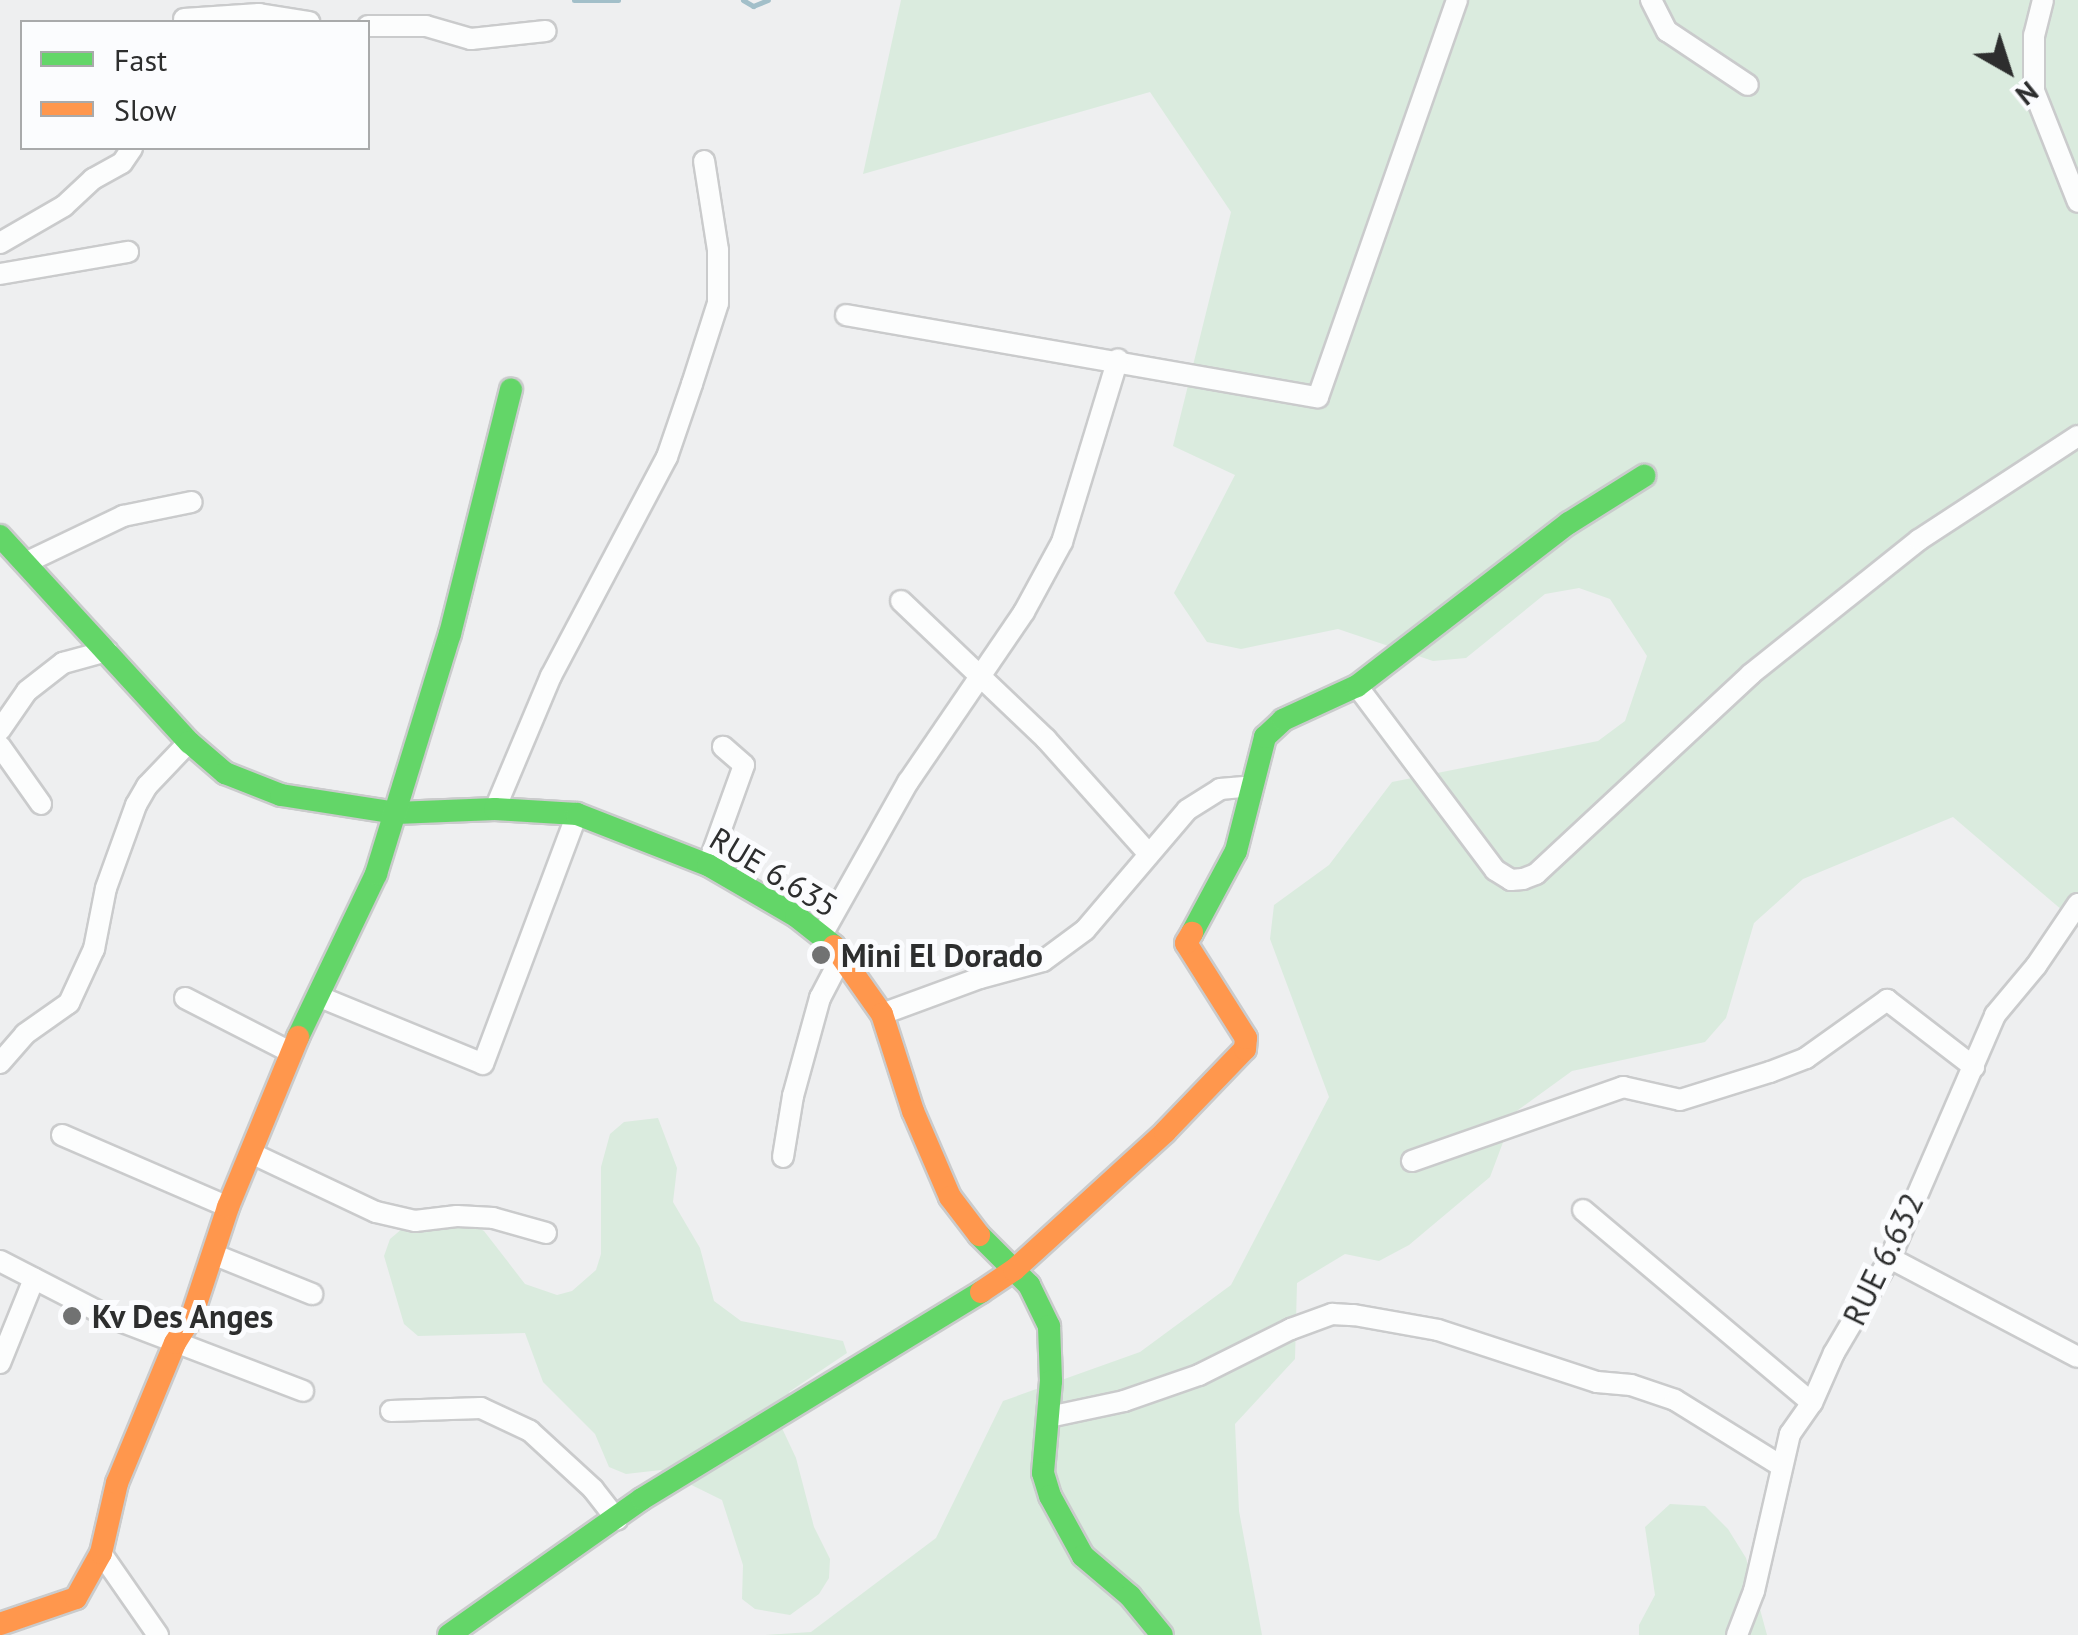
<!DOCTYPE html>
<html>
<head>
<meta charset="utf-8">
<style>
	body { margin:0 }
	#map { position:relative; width:2078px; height:1635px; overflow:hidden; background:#eeeff0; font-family:"PT Sans",sans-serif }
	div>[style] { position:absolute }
	.green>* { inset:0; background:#daebde }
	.stream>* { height:5px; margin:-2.5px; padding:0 2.5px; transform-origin:2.5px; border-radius:2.5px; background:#a2bfc9 }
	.roads { filter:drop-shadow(2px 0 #cacbcc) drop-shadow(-2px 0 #cacbcc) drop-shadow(0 2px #cacbcc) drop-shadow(0 -2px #cacbcc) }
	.street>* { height:20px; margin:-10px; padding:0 10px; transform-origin:10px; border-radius:10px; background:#fcfdfd }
	.fast>* { height:22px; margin:-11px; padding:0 11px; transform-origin:11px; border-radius:11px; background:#63d668 }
	.slow>* { height:22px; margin:-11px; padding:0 11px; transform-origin:11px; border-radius:11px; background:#ff974d }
	.dots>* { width:28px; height:28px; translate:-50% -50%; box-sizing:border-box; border:5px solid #fbfcfe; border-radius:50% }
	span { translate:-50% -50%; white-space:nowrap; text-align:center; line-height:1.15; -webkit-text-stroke:10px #fbfcfe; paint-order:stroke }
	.street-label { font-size:32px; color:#2d2e2e }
	.poi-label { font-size:32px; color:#2d2e2e; font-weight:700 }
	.left { translate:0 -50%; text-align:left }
	.legend { position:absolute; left:20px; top:20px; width:350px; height:130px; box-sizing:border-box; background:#fbfcfe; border:2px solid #a9aaab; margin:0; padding:12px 18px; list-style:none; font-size:30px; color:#2d2e2e }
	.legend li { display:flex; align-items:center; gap:20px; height:50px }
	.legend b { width:50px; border:2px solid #a9aaab }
	.north { position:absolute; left:1958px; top:20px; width:100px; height:100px; -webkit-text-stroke:8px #fbfcfe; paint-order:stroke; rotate:141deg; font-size:28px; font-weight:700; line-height:40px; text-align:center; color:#2d2e2e }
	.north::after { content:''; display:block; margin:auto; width:35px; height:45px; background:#2d2e2e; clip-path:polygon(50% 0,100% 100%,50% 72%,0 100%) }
</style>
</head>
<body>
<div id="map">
	<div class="green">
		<i style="clip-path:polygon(901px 0,2078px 0,2078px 903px,2069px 916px,1953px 817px,1803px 879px,1754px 923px,1726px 1018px,1705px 1042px,1572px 1071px,1514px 1113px,1490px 1177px,1409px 1245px,1379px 1261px,1345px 1254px,1297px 1283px,1295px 1359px,1235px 1424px,1239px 1511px,1262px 1635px,765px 1635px,811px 1632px,936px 1538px,1003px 1401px,1140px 1352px,1231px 1285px,1329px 1097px,1270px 939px,1274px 905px,1329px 865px,1392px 782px,1598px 741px,1625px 721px,1647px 656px,1610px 599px,1579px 588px,1545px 594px,1466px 658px,1433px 661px,1338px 629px,1241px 649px,1207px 642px,1174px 593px,1235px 475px,1173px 446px,1231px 212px,1150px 92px,863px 174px)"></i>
		<i style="clip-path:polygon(658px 1118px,677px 1168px,673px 1202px,700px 1248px,714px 1301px,741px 1321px,843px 1341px,847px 1353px,789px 1392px,781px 1426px,796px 1458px,814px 1527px,830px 1559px,829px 1578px,819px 1594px,790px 1615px,755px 1609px,742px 1599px,743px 1565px,722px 1500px,661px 1470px,626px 1474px,609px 1467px,595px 1434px,543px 1382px,525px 1333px,418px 1336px,404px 1324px,384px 1256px,390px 1239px,403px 1228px,468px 1222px,484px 1231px,525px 1284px,557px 1295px,572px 1291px,596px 1270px,601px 1254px,601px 1167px,610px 1134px,624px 1122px)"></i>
		<i style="clip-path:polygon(1670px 1504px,1705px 1506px,1728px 1529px,1746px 1558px,1767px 1635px,1639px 1635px,1639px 1625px,1655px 1595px,1645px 1527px)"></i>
	</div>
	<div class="stream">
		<i style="left:574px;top:0;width:44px"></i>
		<i style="left:743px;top:0;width:12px;rotate:31deg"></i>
		<i style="left:753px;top:6px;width:16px;rotate:-22deg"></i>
	</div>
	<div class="roads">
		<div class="street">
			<i style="left:1651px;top:0;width:35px;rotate:63deg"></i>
			<i style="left:1667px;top:31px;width:97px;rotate:33.7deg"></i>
			<i style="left:2043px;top:0;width:36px;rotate:104deg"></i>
			<i style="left:2034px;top:35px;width:56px;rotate:90deg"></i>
			<i style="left:2034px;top:91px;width:119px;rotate:68.4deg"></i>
			<i style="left:184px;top:19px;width:75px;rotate:-3.8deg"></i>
			<i style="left:259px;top:14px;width:51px;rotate:9.1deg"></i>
			<i style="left:368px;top:26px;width:58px"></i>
			<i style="left:426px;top:26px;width:47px;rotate:16.1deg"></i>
			<i style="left:471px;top:39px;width:75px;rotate:-6.1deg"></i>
			<i style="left:0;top:243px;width:74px;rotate:-30deg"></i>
			<i style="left:64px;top:206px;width:40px;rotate:-43deg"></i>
			<i style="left:93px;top:179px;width:33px;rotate:-29deg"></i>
			<i style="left:122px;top:163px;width:18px;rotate:-56deg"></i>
			<i style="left:0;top:274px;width:130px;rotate:-9.8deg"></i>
			<i style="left:846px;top:315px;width:479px;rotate:9.9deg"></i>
			<i style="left:1318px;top:397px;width:421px;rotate:-70.7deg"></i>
			<i style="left:25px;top:563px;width:109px;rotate:-25.6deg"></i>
			<i style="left:123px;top:516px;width:70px;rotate:-11.5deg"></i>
			<i style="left:901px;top:601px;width:200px;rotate:43.6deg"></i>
			<i style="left:1046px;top:739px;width:153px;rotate:48.2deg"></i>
			<i style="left:1357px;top:686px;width:230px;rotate:53.1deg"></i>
			<i style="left:1495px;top:870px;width:19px;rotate:32deg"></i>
			<i style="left:1511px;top:880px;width:12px;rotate:-5deg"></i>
			<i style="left:1523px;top:879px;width:14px;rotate:-21deg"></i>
			<i style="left:1536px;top:874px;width:294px;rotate:-42.9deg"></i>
			<i style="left:1751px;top:674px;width:215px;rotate:-38.6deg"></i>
			<i style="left:1919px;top:540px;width:190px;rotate:-33.2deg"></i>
			<i style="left:0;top:730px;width:47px;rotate:-55.3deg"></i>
			<i style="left:27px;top:691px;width:46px;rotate:-37.9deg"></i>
			<i style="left:63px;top:663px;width:46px;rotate:-15.3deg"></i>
			<i style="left:0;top:746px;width:71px;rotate:54.7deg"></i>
			<i style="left:495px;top:809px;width:144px;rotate:-67.2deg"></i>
			<i style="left:551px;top:676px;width:248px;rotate:-62.1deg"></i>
			<i style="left:667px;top:457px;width:77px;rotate:-71.1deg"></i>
			<i style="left:692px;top:384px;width:85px;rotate:-72.2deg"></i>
			<i style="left:718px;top:303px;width:53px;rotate:-90deg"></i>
			<i style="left:718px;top:250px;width:90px;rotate:-98.9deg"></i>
			<i style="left:708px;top:865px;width:106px;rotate:-70.2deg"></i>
			<i style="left:744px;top:765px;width:28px;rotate:-139deg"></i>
			<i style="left:822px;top:935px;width:176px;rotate:-60.7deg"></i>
			<i style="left:908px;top:782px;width:206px;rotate:-55.7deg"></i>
			<i style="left:1024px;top:612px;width:80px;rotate:-61.5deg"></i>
			<i style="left:1062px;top:542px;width:191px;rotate:-73deg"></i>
			<i style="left:320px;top:997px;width:176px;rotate:22.3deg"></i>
			<i style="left:483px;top:1064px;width:267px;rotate:-69.4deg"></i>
			<i style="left:185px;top:998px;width:118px;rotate:27.2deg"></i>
			<i style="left:882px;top:1014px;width:104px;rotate:-20.2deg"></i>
			<i style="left:980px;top:978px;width:65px;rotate:-15.1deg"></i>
			<i style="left:1043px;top:961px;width:52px;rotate:-36.4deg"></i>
			<i style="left:1085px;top:930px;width:157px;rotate:-49.6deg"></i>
			<i style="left:1187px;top:810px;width:39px;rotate:-32deg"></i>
			<i style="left:1220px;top:789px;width:33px;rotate:-5deg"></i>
			<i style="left:0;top:1063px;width:38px;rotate:-49deg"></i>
			<i style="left:25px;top:1034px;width:54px;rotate:-35.2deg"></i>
			<i style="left:69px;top:1003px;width:60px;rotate:-65.2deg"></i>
			<i style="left:94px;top:949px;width:62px;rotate:-78.9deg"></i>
			<i style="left:106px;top:888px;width:88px;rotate:-70.1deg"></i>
			<i style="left:136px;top:805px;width:22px;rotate:-60deg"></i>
			<i style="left:147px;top:786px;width:61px;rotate:-46.3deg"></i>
			<i style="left:62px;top:1135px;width:181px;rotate:23.4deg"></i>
			<i style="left:251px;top:1153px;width:138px;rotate:25.3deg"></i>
			<i style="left:376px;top:1212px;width:40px;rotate:13deg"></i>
			<i style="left:415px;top:1221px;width:42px;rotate:-6.8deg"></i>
			<i style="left:457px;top:1216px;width:36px;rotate:3deg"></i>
			<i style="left:493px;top:1218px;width:55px;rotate:15.8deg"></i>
			<i style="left:783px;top:1157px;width:62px;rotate:-80.7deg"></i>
			<i style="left:793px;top:1096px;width:102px;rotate:-74.6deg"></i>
			<i style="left:820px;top:998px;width:50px;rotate:-62.4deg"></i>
			<i style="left:1412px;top:1161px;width:224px;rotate:-19.3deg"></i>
			<i style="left:1623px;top:1087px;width:58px;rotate:12.8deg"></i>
			<i style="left:1680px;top:1100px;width:94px;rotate:-17.3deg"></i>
			<i style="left:1770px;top:1072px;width:39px;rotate:-21deg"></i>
			<i style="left:1806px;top:1058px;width:100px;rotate:-35.6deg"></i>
			<i style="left:1887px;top:1000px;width:110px;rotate:37.6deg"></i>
			<i style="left:1583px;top:1210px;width:299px;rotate:40.1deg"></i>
			<i style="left:215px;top:1255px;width:105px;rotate:21.9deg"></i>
			<i style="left:1890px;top:1258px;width:212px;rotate:27.8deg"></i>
			<i style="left:0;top:1261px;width:120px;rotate:27.2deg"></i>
			<i style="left:107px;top:1316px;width:210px;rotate:20.9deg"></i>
			<i style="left:0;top:1363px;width:91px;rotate:-68deg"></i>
			<i style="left:391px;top:1411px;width:90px;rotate:-1.9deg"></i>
			<i style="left:481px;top:1408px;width:54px;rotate:25.1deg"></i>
			<i style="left:530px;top:1431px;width:86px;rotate:42.6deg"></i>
			<i style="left:593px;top:1489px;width:39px;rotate:52deg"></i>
			<i style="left:1049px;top:1417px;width:77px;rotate:-12deg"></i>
			<i style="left:1124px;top:1401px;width:79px;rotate:-19.1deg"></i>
			<i style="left:1199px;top:1375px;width:103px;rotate:-26.6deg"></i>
			<i style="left:1291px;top:1329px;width:44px;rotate:-20.1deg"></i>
			<i style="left:1332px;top:1314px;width:22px;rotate:3deg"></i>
			<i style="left:1354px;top:1315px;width:85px;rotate:10.1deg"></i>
			<i style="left:1438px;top:1330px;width:167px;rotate:18.1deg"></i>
			<i style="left:1597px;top:1382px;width:34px;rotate:5deg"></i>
			<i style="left:1631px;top:1385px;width:46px;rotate:18.8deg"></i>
			<i style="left:1675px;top:1400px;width:125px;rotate:31.9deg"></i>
			<i style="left:101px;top:1553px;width:100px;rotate:55.2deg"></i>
			<i style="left:1737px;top:1635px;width:47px;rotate:-68.9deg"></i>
			<i style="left:1754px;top:1591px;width:161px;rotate:-77.1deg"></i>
			<i style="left:1790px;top:1434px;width:38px;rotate:-55deg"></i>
			<i style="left:1812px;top:1403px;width:55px;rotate:-66.3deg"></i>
			<i style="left:1834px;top:1353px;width:110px;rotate:-59.5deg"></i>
			<i style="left:1890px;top:1258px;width:265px;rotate:-66.6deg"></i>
			<i style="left:1995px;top:1015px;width:64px;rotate:-50.1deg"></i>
			<i style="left:2036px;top:966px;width:75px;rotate:-55.9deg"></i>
		</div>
		<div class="fast">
			<i style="left:0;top:536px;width:280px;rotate:47.5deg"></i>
			<i style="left:189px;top:742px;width:48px;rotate:40.7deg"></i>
			<i style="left:225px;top:773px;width:60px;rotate:21.4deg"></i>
			<i style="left:281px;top:795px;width:116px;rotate:8.9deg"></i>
			<i style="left:396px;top:813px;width:99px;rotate:-2.3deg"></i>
			<i style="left:495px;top:809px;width:82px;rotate:3.5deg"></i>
			<i style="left:577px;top:814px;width:141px;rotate:21.3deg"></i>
			<i style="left:708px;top:865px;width:102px;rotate:30.1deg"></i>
			<i style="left:796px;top:916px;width:48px;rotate:38.3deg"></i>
			<i style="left:1192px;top:933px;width:93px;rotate:-61.8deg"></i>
			<i style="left:1236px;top:851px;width:118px;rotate:-75.7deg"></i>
			<i style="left:1265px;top:737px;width:25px;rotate:-43deg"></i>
			<i style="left:1283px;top:720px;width:81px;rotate:-24.7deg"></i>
			<i style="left:1357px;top:686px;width:267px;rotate:-37.6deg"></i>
			<i style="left:1569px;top:523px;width:89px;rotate:-32.1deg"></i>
			<i style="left:298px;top:1037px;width:181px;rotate:-64.4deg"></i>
			<i style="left:376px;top:874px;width:251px;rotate:-72.9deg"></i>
			<i style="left:450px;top:634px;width:252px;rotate:-76deg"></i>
			<i style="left:979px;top:1235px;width:71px;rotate:45deg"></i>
			<i style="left:1029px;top:1285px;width:46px;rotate:64deg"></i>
			<i style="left:1049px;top:1326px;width:55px;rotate:87.9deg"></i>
			<i style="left:1051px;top:1381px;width:92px;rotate:95deg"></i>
			<i style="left:1043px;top:1473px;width:24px;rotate:73deg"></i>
			<i style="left:1050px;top:1496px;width:68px;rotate:61.2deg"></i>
			<i style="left:1083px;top:1556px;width:62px;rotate:40.4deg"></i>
			<i style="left:1130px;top:1596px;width:50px;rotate:50.6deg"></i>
			<i style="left:449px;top:1635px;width:236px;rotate:-35.2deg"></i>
			<i style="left:642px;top:1499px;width:397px;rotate:-31.4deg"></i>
		</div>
		<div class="slow">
			<i style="left:834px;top:946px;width:83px;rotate:54.8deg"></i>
			<i style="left:882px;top:1014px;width:102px;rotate:72.3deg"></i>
			<i style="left:913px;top:1111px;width:94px;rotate:66.7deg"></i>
			<i style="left:950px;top:1197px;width:48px;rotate:52.7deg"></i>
			<i style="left:981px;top:1292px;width:40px;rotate:-34deg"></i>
			<i style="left:1014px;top:1270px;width:205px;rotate:-42.4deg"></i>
			<i style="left:1165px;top:1132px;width:115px;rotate:-46.1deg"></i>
			<i style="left:1245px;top:1049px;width:11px;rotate:-85deg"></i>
			<i style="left:1246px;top:1038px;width:112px;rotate:-122.3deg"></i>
			<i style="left:1186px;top:943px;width:12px;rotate:-59deg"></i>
			<i style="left:0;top:1624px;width:80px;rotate:-18.9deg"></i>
			<i style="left:76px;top:1598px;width:51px;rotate:-60.9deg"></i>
			<i style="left:101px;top:1553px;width:72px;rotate:-77.1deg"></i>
			<i style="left:117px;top:1483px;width:152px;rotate:-67.5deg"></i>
			<i style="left:175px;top:1343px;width:32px;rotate:-58deg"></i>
			<i style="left:192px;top:1316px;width:115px;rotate:-71.7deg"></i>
			<i style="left:228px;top:1207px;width:184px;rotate:-67.6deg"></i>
		</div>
	</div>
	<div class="dots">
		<i style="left:821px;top:955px;background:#717272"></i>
		<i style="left:72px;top:1316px;background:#717272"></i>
	</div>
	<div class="street-label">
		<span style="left:774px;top:872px;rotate:31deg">RUE 6.635</span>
		<span style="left:1883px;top:1259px;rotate:-64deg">RUE 6.632</span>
	</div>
	<div class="poi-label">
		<span class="left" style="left:841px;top:955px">Mini El Dorado</span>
		<span class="left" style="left:92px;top:1316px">Kv Des Anges</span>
	</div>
	<ul class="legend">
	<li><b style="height:12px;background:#63d668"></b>Fast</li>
	<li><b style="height:12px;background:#ff974d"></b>Slow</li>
	</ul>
	<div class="north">N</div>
</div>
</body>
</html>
